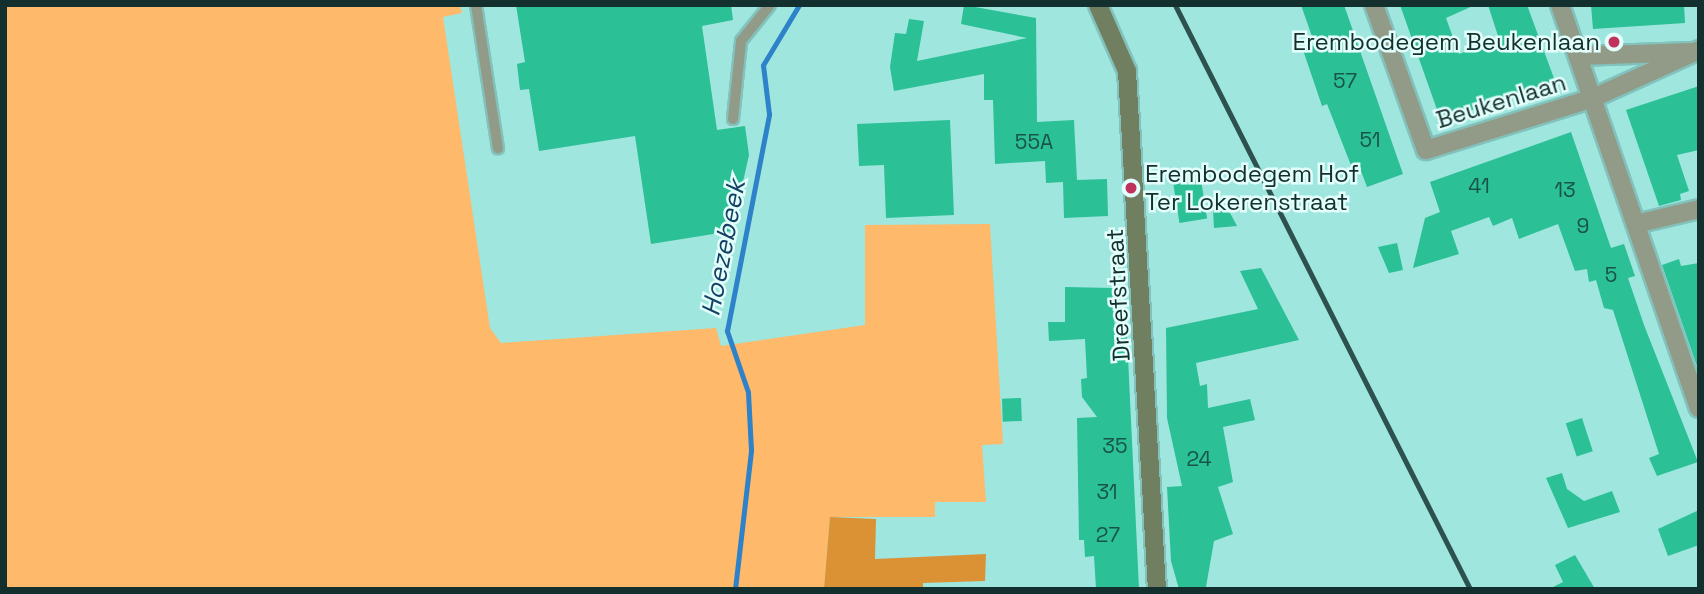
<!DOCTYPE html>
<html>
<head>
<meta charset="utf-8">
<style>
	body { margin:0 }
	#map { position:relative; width:1704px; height:594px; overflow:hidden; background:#9fe6df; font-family:"Space Grotesk",sans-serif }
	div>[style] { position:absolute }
	.green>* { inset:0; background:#feb96a }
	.forest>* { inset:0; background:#da9235 }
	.stream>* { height:5px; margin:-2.5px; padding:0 2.5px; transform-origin:2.5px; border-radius:2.5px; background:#2d82ca }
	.building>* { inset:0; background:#2bc095; transform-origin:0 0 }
	.roads { filter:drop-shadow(2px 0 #83c2bc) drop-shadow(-2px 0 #83c2bc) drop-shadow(0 2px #83c2bc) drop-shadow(0 -2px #83c2bc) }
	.lane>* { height:10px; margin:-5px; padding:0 5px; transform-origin:5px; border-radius:5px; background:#919b87 }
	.street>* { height:18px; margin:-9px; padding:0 9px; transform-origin:9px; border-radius:9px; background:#919b87 }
	.secondary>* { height:18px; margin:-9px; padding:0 9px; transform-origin:9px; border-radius:9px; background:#707f60 }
	.rail>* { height:5px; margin:-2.5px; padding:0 2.5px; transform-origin:2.5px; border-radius:2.5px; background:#2d514e }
	.dots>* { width:19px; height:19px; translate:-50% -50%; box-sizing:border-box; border:4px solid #e3fefb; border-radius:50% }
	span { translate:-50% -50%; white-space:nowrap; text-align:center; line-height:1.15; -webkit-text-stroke:5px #e3fefb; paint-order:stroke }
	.number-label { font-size:21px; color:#195448 }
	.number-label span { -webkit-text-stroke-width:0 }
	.poi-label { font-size:24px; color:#13302e }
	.right { translate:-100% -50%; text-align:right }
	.left { translate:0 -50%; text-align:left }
	.street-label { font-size:24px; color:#13302e }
	.water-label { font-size:26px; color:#154065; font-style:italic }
	.frame { position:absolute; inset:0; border:7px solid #13302e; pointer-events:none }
</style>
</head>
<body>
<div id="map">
	<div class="green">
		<i style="clip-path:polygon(5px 5px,460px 5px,462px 13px,443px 17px,490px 328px,501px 343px,716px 328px,721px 346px,865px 325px,865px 225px,990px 224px,1003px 444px,982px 445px,986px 502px,935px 502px,935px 517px,830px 517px,824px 589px,5px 589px)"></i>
	</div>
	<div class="forest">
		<i style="clip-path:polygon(830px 517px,876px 519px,875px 559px,986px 554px,985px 581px,923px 583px,923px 589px,824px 589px)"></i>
	</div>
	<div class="stream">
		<i style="left:735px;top:589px;width:140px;rotate:-83.4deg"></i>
		<i style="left:751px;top:450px;width:58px;rotate:-93deg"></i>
		<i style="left:748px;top:392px;width:65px;rotate:-109deg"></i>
		<i style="left:727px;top:331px;width:221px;rotate:-79deg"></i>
		<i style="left:769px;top:114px;width:49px;rotate:-97deg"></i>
		<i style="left:763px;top:65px;width:70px;rotate:-59deg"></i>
	</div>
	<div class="building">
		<i style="clip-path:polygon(516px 5px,731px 5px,733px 20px,702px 26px,717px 130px,745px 126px,749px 155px,732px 231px,651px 244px,635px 136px,539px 151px,529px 89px,520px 90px,517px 64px,525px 62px)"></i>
		<i style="clip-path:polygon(964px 5px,1036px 18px,1037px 122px,1074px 120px,1077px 180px,1107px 179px,1108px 216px,1064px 218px,1063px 182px,1046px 183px,1045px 161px,995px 164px,993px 100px,984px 100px,984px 74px,894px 91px,890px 67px,895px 33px,906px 34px,909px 19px,924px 21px,917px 61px,1027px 38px,961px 24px)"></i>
		<i style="clip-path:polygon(1301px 5px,1344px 5px,1403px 174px,1367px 187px,1361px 171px,1354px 173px,1327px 104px,1322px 106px,1303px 50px,1315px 45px)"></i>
		<i style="clip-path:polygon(1400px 5px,1475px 5px,1446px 18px,1459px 54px,1499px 39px,1488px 5px,1527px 5px,1555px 81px,1441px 121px)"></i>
		<i style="clip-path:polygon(1591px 5px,1684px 5px,1685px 23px,1593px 29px)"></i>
		<i style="clip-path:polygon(1699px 86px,1699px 150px,1677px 155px,1689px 191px,1680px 194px,1681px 200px,1659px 206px,1626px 110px)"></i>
		<i style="clip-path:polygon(950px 120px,954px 215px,886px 218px,884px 165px,859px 166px,857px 124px)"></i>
		<i style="clip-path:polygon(1571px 132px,1611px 248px,1624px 244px,1635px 276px,1628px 278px,1644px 325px,1698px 462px,1657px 476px,1649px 458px,1659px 454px,1613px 310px,1604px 308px,1596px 280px,1589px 282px,1587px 269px,1575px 271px,1558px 224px,1519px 239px,1512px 218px,1493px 226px,1489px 217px,1451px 231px,1459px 254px,1413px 268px,1425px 218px,1440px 212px,1430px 182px)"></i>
		<i style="left:1201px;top:180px;width:39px;height:28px;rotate:81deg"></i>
		<i style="clip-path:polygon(1228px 209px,1237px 226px,1214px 228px,1213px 210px)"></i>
		<i style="clip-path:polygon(1397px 243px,1403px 270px,1389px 273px,1378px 247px)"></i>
		<i style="clip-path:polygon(1679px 259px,1681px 266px,1699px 263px,1699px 372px,1662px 265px)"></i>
		<i style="clip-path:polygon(1261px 268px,1299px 340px,1196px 363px,1200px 386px,1207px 384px,1208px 408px,1250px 399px,1255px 420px,1223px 427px,1233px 482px,1218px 487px,1233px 534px,1214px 541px,1206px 587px,1179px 589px,1171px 561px,1167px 487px,1182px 486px,1167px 418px,1166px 328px,1258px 309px,1240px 271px)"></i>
		<i style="clip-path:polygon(1065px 287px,1113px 288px,1115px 337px,1127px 336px,1139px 589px,1096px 589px,1094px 556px,1085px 557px,1084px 540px,1079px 540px,1077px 418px,1097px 417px,1082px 397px,1081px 379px,1087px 378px,1085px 339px,1049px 341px,1048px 322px,1065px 322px)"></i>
		<i style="left:1021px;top:398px;width:23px;height:19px;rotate:88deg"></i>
		<i style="left:1582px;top:418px;width:35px;height:17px;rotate:72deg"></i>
		<i style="clip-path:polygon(1562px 473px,1567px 489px,1584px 501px,1612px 491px,1620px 512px,1568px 528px,1546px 478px)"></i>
		<i style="clip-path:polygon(1699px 510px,1699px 545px,1668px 556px,1658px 529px)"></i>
		<i style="clip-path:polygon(1575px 555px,1595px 589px,1549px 589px,1563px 582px,1555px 565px)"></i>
	</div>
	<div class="roads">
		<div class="lane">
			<i style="left:476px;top:5px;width:145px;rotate:81.3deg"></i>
			<i style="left:733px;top:119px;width:78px;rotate:-84.1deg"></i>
			<i style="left:741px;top:41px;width:46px;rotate:-51.1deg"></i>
		</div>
		<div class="street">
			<i style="left:1374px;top:5px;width:154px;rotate:70.3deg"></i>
			<i style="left:1426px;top:150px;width:173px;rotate:-17.2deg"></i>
			<i style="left:1591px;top:99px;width:119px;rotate:-24.4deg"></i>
			<i style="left:1560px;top:5px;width:426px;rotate:71deg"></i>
			<i style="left:1578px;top:56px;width:114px;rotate:-2deg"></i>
			<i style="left:1636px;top:224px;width:65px;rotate:-13.4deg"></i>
		</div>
		<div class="secondary">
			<i style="left:1098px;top:5px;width:72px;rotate:66.3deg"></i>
			<i style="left:1127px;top:71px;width:519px;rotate:86.69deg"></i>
		</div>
	</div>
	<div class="rail">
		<i style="left:1175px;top:5px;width:654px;rotate:63.2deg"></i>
	</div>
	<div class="dots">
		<i style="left:1614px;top:42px;background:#c0325b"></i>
		<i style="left:1131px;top:188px;background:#c0325b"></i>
	</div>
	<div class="number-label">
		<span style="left:1345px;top:81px">57</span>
		<span style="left:1370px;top:140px">51</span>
		<span style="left:1034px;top:142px">55A</span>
		<span style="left:1479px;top:186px">41</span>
		<span style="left:1565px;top:190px">13</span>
		<span style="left:1583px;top:226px">9</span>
		<span style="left:1611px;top:275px">5</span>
		<span style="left:1115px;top:446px">35</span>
		<span style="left:1199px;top:459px">24</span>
		<span style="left:1107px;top:492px">31</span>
		<span style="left:1108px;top:535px">27</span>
	</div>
	<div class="poi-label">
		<span class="right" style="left:1600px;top:42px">Erembodegem Beukenlaan</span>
		<span class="left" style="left:1145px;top:188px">Erembodegem Hof<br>Ter Lokerenstraat</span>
	</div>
	<div class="street-label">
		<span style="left:1501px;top:101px;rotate:-17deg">Beukenlaan</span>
		<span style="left:1118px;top:295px;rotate:-93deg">Dreefstraat</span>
	</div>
	<div class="water-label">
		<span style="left:724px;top:248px;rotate:-79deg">Hoezebeek</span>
	</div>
	<div class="frame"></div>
</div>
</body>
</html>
